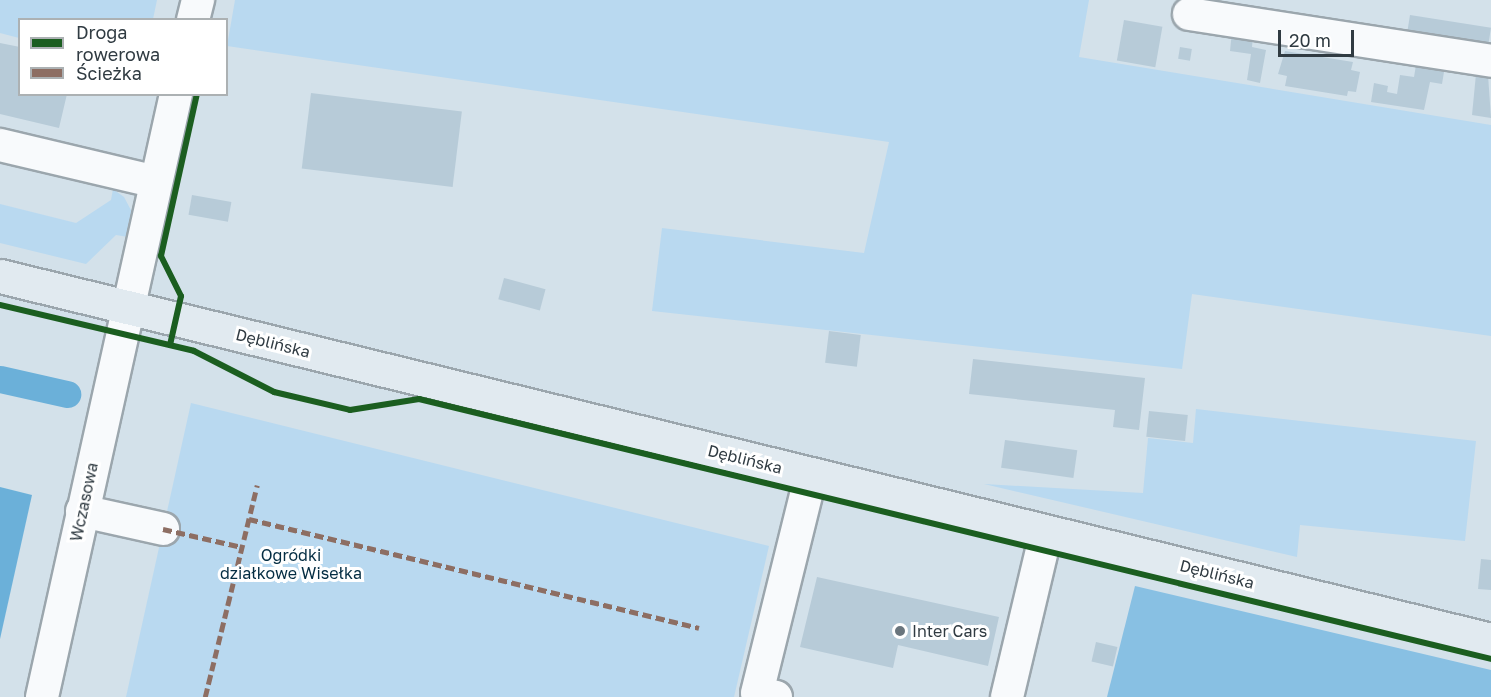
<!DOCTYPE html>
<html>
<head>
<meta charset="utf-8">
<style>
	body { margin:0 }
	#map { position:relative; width:1491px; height:697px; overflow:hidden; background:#d3e1ea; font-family:"Golos Text",sans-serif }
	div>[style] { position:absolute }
	.green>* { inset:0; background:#b9d9f0 }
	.forest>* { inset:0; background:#88c0e3 }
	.water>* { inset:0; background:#6bb0d9 }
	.canal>* { height:27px; margin:-13.5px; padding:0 13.5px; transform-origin:13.5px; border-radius:13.5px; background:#6bb0d9 }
	.building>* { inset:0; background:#b7cbd8; transform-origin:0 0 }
	.roads { filter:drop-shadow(2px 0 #9ba6ad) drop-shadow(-2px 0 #9ba6ad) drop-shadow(0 2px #9ba6ad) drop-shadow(0 -2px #9ba6ad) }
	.minor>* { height:32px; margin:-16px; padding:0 16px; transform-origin:16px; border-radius:16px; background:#f8fafc }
	.major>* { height:33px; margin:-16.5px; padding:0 16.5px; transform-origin:16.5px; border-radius:16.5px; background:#e1eaf0 }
	.quiet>* { height:4.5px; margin-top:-2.25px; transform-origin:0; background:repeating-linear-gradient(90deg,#8d6e63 0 9px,transparent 0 13.5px) }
	.cycleway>* { height:6px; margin:-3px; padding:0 3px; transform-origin:3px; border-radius:3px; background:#1b5e20 }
	.dots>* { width:16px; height:16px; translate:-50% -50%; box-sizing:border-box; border:3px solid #fff; border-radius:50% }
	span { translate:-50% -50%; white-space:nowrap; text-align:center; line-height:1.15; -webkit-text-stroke:6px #fff; paint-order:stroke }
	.street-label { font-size:16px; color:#303b42 }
	.park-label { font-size:16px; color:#042d43 }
	.poi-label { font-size:16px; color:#303b42 }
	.left { translate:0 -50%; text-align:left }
	.legend { position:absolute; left:18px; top:18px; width:210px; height:78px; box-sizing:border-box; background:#fff; border:2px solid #acb1b3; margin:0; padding:8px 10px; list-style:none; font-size:18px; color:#303b42 }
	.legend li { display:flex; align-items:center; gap:12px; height:30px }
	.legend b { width:30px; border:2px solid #acb1b3 }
	.scale { position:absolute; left:1278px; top:30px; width:76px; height:27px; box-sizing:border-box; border:3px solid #303b42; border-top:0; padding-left:8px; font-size:18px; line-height:21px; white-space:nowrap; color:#303b42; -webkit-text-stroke:4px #fff; paint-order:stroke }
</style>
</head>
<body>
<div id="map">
	<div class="green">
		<i style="clip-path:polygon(0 0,157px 0,153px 19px,20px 20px,19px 38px,0 33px)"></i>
		<i style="clip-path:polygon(235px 0,1089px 0,1079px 57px,1491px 125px,1491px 336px,1192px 294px,1182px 369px,652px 311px,662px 228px,864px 253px,889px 142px,227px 46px)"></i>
		<i style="clip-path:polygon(113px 189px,124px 197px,133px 214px,128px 237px,116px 235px,86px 264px,0 243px,0 204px,76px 223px,111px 200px)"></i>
		<i style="clip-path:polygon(191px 403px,769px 546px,734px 697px,126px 697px)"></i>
		<i style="clip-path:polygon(1196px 409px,1476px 441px,1465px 541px,1300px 525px,1297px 557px,984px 484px,1143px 493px,1148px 438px,1193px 443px)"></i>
	</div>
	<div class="forest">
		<i style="clip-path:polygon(1135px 586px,1491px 670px,1491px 697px,1107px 697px)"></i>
	</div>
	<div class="water">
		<i style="clip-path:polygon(0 487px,32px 495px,0 639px)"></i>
	</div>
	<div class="canal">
		<i style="left:0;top:379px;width:69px;rotate:12.6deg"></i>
	</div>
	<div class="building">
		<i style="left:1410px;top:15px;width:82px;height:17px;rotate:9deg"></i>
		<i style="left:1124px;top:20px;width:39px;height:41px;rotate:10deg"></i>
		<i style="clip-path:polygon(1232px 31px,1253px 35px,1252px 47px,1266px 50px,1260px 83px,1247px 80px,1251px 54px,1230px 51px)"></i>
		<i style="clip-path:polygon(0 43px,20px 47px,20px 94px,67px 94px,59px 128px,0 114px)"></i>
		<i style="left:1180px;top:47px;width:12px;height:12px;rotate:9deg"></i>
		<i style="clip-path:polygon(1285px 51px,1353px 62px,1351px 70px,1360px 72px,1356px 92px,1348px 91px,1347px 96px,1285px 86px,1287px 76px,1278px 74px)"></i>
		<i style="clip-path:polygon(1416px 65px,1444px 72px,1442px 84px,1430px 82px,1424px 110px,1371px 102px,1374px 83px,1388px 86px,1387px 92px,1397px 94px,1400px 75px,1414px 77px)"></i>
		<i style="clip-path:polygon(1476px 74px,1488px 75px,1491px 118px,1472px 115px)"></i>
		<i style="left:311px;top:93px;width:152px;height:76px;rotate:7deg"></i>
		<i style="left:192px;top:195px;width:40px;height:20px;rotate:10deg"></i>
		<i style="left:504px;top:278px;width:43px;height:22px;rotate:15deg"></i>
		<i style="left:829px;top:331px;width:32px;height:32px;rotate:7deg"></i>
		<i style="clip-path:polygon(973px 359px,1145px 378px,1139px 430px,1113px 427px,1115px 410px,969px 394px)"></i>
		<i style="left:1149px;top:411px;width:39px;height:26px;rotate:6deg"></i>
		<i style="left:1005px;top:440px;width:73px;height:28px;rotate:8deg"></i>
		<i style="clip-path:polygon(1481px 559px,1491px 560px,1491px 590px,1478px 589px)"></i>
		<i style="clip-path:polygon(817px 577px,999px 617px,988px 666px,898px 645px,893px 668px,800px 647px)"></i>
		<i style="left:1096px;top:642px;width:22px;height:20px;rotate:13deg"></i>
	</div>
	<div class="roads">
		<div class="minor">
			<i style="left:1189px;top:14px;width:306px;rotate:8.8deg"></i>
			<i style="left:193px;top:20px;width:21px;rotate:-76deg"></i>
			<i style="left:0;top:145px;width:160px;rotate:13.3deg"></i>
			<i style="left:82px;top:511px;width:83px;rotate:12.5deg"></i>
			<i style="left:42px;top:697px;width:618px;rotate:-77.47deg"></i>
			<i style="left:776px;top:697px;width:19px;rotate:-168deg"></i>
			<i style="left:757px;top:693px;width:225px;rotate:-76.1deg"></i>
			<i style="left:1007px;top:697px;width:169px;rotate:-76.6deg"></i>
		</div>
		<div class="major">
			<i style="left:0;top:276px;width:1535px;rotate:13.72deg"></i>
		</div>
	</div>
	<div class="quiet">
		<i style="left:249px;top:519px;width:463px;rotate:13.6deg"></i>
		<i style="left:163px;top:529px;width:81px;rotate:12.8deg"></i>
		<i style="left:205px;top:697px;width:218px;rotate:-76.2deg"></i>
	</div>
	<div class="cycleway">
		<i style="left:0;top:305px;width:199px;rotate:13.3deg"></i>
		<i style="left:194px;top:351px;width:90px;rotate:27.1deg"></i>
		<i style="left:274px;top:392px;width:78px;rotate:13.3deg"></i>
		<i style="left:350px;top:410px;width:70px;rotate:-9.1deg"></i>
		<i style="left:419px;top:399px;width:1103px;rotate:13.63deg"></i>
		<i style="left:170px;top:345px;width:50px;rotate:-77.3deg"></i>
		<i style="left:181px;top:296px;width:45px;rotate:-116.6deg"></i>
		<i style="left:161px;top:256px;width:166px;rotate:-77.5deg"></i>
	</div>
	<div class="dots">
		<i style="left:900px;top:631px;background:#69757d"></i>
	</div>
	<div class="street-label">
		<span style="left:273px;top:343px;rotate:14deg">Dęblińska</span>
		<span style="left:745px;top:459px;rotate:14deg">Dęblińska</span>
		<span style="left:84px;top:502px;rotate:-78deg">Wczasowa</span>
		<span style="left:1217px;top:574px;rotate:14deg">Dęblińska</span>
	</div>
	<div class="park-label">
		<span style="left:291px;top:564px">Ogródki<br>działkowe Wisełka</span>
	</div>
	<div class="poi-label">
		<span class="left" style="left:912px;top:631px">Inter Cars</span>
	</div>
	<ul class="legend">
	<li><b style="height:8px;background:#1b5e20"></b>Droga rowerowa</li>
	<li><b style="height:8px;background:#8d6e63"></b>Ścieżka</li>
	</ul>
	<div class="scale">20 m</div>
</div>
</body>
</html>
